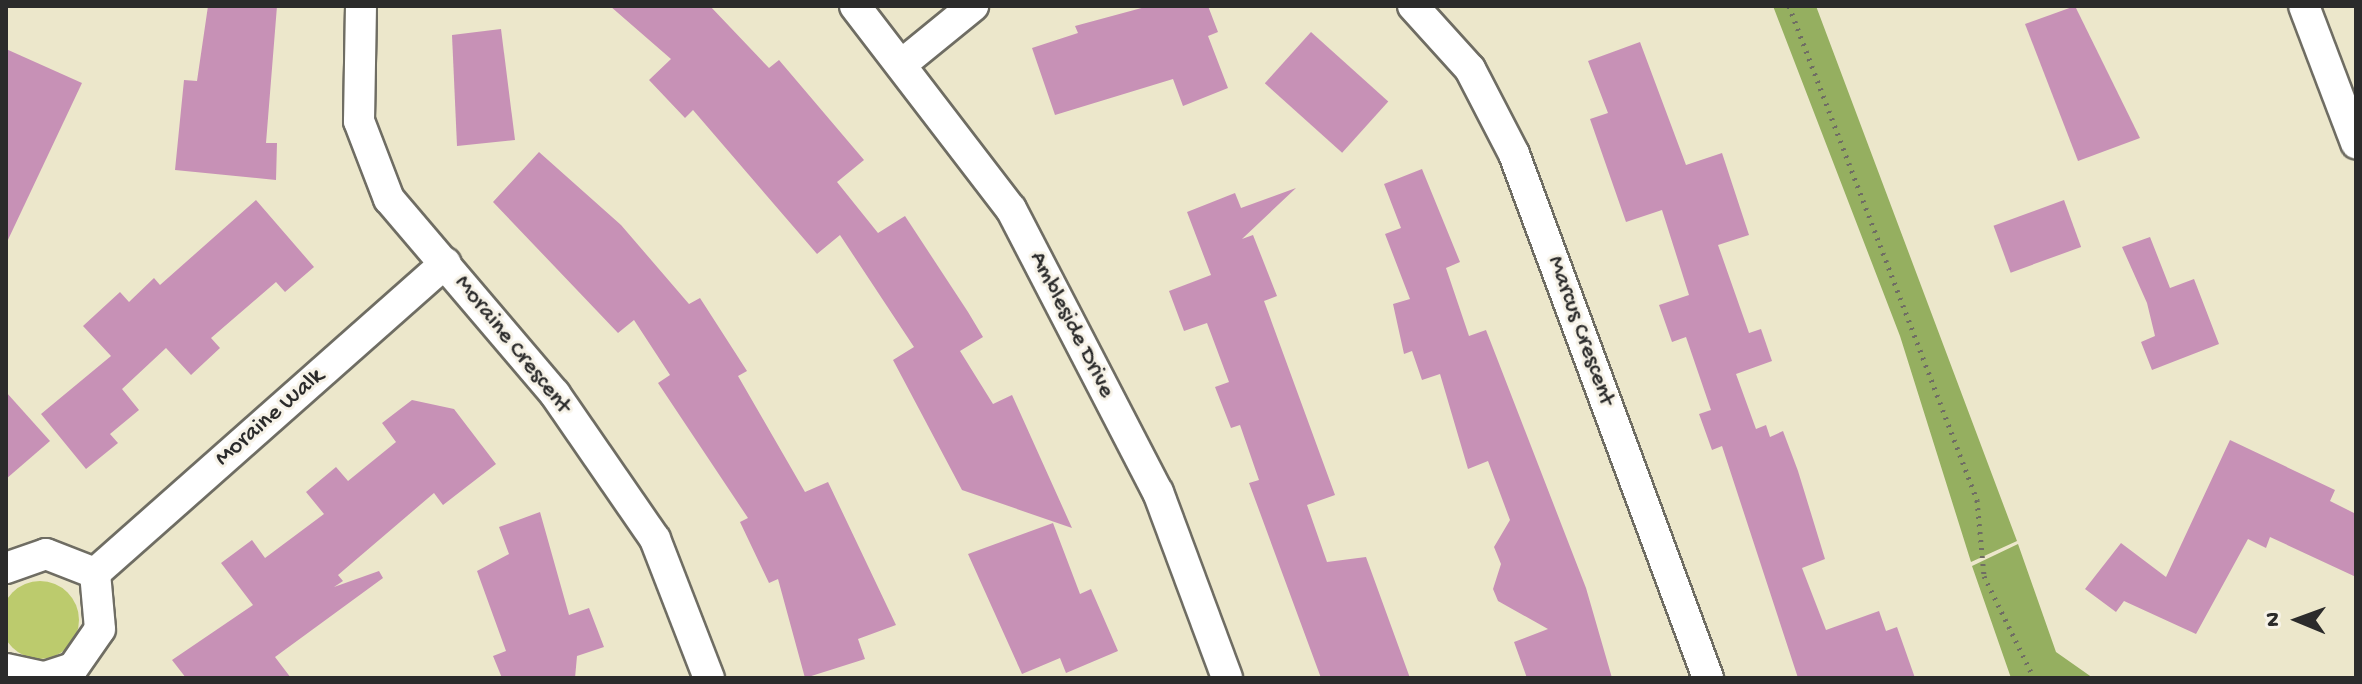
<!DOCTYPE html>
<html>
<head>
<meta charset="utf-8">
<style>
	body { margin:0 }
	#map { position:relative; width:2362px; height:684px; overflow:hidden; background:#ece7cb; font-family:"Gochi Hand",sans-serif }
	div>[style] { position:absolute }
	.green>* { inset:0; background:#bccb6d }
	.round { border-radius:50% }
	.forest>* { inset:0; background:#95af60 }
	.building>* { inset:0; background:#c791b6; transform-origin:0 0 }
	.path>* { height:5px; margin-top:-2.5px; transform-origin:0; background:repeating-linear-gradient(90deg,#6f6d63 0 2px,transparent 0 8px) }
	.roads { filter:drop-shadow(2px 0 #6f6d63) drop-shadow(-2px 0 #6f6d63) drop-shadow(0 2px #6f6d63) drop-shadow(0 -2px #6f6d63) }
	.street>* { height:30px; margin:-15px; padding:0 15px; transform-origin:15px; border-radius:15px; background:#fff }
	span { translate:-50% -50%; white-space:nowrap; text-align:center; line-height:1.15; -webkit-text-stroke:6px #f7f3e8; paint-order:stroke }
	.street-label { font-size:24px; color:#2b2b2b }
	.frame { position:absolute; inset:0; border:8px solid #2b2b2b; pointer-events:none }
	.north { position:absolute; left:2258px; top:580px; width:80px; height:80px; -webkit-text-stroke:6px #f7f3e8; paint-order:stroke; rotate:271deg; font-size:22px; font-weight:700; line-height:32px; text-align:center; color:#2b2b2b }
	.north::after { content:''; display:block; margin:auto; width:28px; height:36px; background:#2b2b2b; clip-path:polygon(50% 0,100% 100%,50% 72%,0 100%) }
</style>
</head>
<body>
<div id="map">
	<div class="green">
		<i class="round" style="left:1px;top:581px;width:78px;height:78px"></i>
	</div>
	<div class="forest">
		<i style="clip-path:polygon(1773px 6px,1816px 6px,2017px 541px,1971px 562px,1900px 336px)"></i>
		<i style="clip-path:polygon(2018px 544px,2056px 652px,2093px 678px,2011px 678px,1972px 566px)"></i>
	</div>
	<div class="building">
		<i style="clip-path:polygon(208px 6px,277px 6px,266px 143px,277px 143px,276px 180px,175px 170px,184px 80px,197px 81px)"></i>
		<i style="clip-path:polygon(610px 6px,710px 6px,769px 68px,779px 60px,864px 160px,837px 182px,878px 233px,905px 216px,968px 312px,983px 337px,960px 351px,993px 404px,1012px 395px,1072px 528px,962px 490px,893px 360px,914px 347px,840px 235px,817px 254px,693px 110px,685px 118px,649px 80px,671px 59px)"></i>
		<i style="clip-path:polygon(1149px 6px,1208px 6px,1218px 32px,1208px 36px,1228px 88px,1183px 106px,1173px 79px,1055px 115px,1032px 48px,1078px 33px,1075px 26px)"></i>
		<i style="clip-path:polygon(2075px 6px,2140px 138px,2078px 161px,2025px 24px)"></i>
		<i style="clip-path:polygon(501px 29px,515px 140px,457px 146px,452px 35px)"></i>
		<i style="left:1311px;top:32px;width:104px;height:69px;rotate:42deg"></i>
		<i style="clip-path:polygon(1640px 42px,1686px 165px,1722px 153px,1749px 235px,1718px 245px,1749px 333px,1761px 329px,1772px 361px,1736px 374px,1756px 429px,1766px 425px,1770px 437px,1783px 431px,1798px 471px,1825px 559px,1802px 568px,1826px 630px,1879px 611px,1886px 631px,1897px 627px,1915px 678px,1798px 678px,1722px 446px,1712px 450px,1699px 414px,1711px 410px,1686px 337px,1672px 342px,1659px 305px,1689px 295px,1662px 210px,1626px 222px,1590px 119px,1608px 113px,1588px 61px)"></i>
		<i style="clip-path:polygon(6px 49px,82px 83px,6px 244px)"></i>
		<i style="clip-path:polygon(539px 152px,621px 225px,689px 304px,700px 298px,747px 371px,738px 376px,805px 492px,828px 482px,896px 625px,858px 639px,865px 659px,805px 678px,778px 579px,769px 583px,740px 522px,748px 518px,658px 383px,670px 375px,634px 320px,618px 333px,493px 202px)"></i>
		<i style="clip-path:polygon(1422px 169px,1460px 262px,1446px 268px,1469px 336px,1486px 330px,1586px 588px,1612px 678px,1527px 678px,1514px 642px,1548px 629px,1498px 601px,1493px 589px,1501px 564px,1494px 547px,1510px 520px,1488px 461px,1468px 469px,1440px 374px,1422px 380px,1412px 351px,1404px 354px,1393px 304px,1410px 299px,1385px 234px,1401px 228px,1384px 184px)"></i>
		<i style="clip-path:polygon(1296px 188px,1242px 239px,1253px 235px,1277px 296px,1264px 301px,1335px 495px,1307px 505px,1327px 562px,1366px 557px,1410px 678px,1321px 678px,1249px 483px,1259px 480px,1240px 425px,1231px 428px,1215px 387px,1229px 382px,1207px 323px,1184px 331px,1169px 291px,1211px 275px,1187px 212px,1235px 193px,1241px 208px)"></i>
		<i style="clip-path:polygon(256px 200px,314px 267px,285px 292px,276px 282px,211px 338px,220px 348px,191px 375px,166px 348px,122px 389px,139px 410px,110px 434px,118px 443px,86px 469px,41px 414px,111px 356px,83px 326px,120px 292px,129px 302px,154px 278px,160px 285px)"></i>
		<i style="left:2064px;top:200px;width:50px;height:75px;rotate:70deg"></i>
		<i style="clip-path:polygon(2150px 237px,2170px 288px,2194px 279px,2219px 344px,2152px 370px,2141px 342px,2155px 336px,2147px 303px,2122px 247px)"></i>
		<i style="clip-path:polygon(6px 392px,50px 441px,6px 479px)"></i>
		<i style="clip-path:polygon(412px 400px,454px 409px,496px 464px,443px 505px,434px 493px,338px 575px,343px 581px,334px 587px,379px 571px,383px 578px,275px 657px,291px 678px,186px 678px,172px 660px,253px 605px,221px 563px,252px 540px,265px 558px,324px 514px,306px 492px,336px 467px,348px 481px,396px 442px,382px 423px)"></i>
		<i style="clip-path:polygon(2230px 440px,2335px 490px,2330px 501px,2356px 514px,2356px 577px,2270px 537px,2266px 548px,2248px 539px,2196px 634px,2124px 601px,2116px 612px,2085px 589px,2121px 543px,2166px 577px)"></i>
		<i style="clip-path:polygon(540px 512px,569px 615px,589px 608px,604px 647px,577px 656px,575px 678px,502px 678px,493px 656px,506px 651px,477px 571px,509px 554px,499px 527px)"></i>
		<i style="clip-path:polygon(1053px 523px,1080px 594px,1091px 589px,1118px 651px,1066px 673px,1060px 658px,1022px 674px,968px 554px)"></i>
	</div>
	<div class="path">
		<i style="left:1789px;top:6px;width:529px;rotate:69.16deg"></i>
		<i style="left:1977px;top:500px;width:76px;rotate:84.7deg"></i>
		<i style="left:1984px;top:576px;width:114px;rotate:63.9deg"></i>
	</div>
	<div class="roads">
		<div class="street">
			<i style="left:361px;top:6px;width:115px;rotate:91deg"></i>
			<i style="left:359px;top:121px;width:84px;rotate:69deg"></i>
			<i style="left:389px;top:199px;width:256px;rotate:49.6deg"></i>
			<i style="left:555px;top:394px;width:176px;rotate:55.4deg"></i>
			<i style="left:655px;top:539px;width:149px;rotate:68.8deg"></i>
			<i style="left:855px;top:6px;width:256px;rotate:52.5deg"></i>
			<i style="left:1011px;top:209px;width:319px;rotate:62.6deg"></i>
			<i style="left:1158px;top:492px;width:198px;rotate:69.6deg"></i>
			<i style="left:1413px;top:6px;width:85px;rotate:47.9deg"></i>
			<i style="left:1470px;top:69px;width:96px;rotate:62.6deg"></i>
			<i style="left:1514px;top:154px;width:559px;rotate:69.68deg"></i>
			<i style="left:2304px;top:6px;width:147px;rotate:69.2deg"></i>
			<i style="left:902px;top:64px;width:92px;rotate:-39.2deg"></i>
			<i style="left:6px;top:568px;width:42px;rotate:-19.3deg"></i>
			<i style="left:46px;top:554px;width:53px;rotate:21.2deg"></i>
			<i style="left:95px;top:573px;width:468px;rotate:-41.5deg"></i>
			<i style="left:6px;top:669px;width:40px;rotate:12deg"></i>
			<i style="left:45px;top:677px;width:29px;rotate:-18deg"></i>
			<i style="left:73px;top:668px;width:47px;rotate:-55.3deg"></i>
			<i style="left:100px;top:629px;width:56px;rotate:-95.1deg"></i>
		</div>
	</div>
	<div class="street-label">
		<span style="left:1071px;top:325px;rotate:63deg">Ambleside Drive</span>
		<span style="left:1580px;top:331px;rotate:70deg">Marcus Crescent</span>
		<span style="left:512px;top:345px;rotate:51deg">Moraine Crescent</span>
		<span style="left:270px;top:418px;rotate:-41deg">Moraine Walk</span>
	</div>
	<div class="frame"></div>
	<div class="north">N</div>
</div>
</body>
</html>
